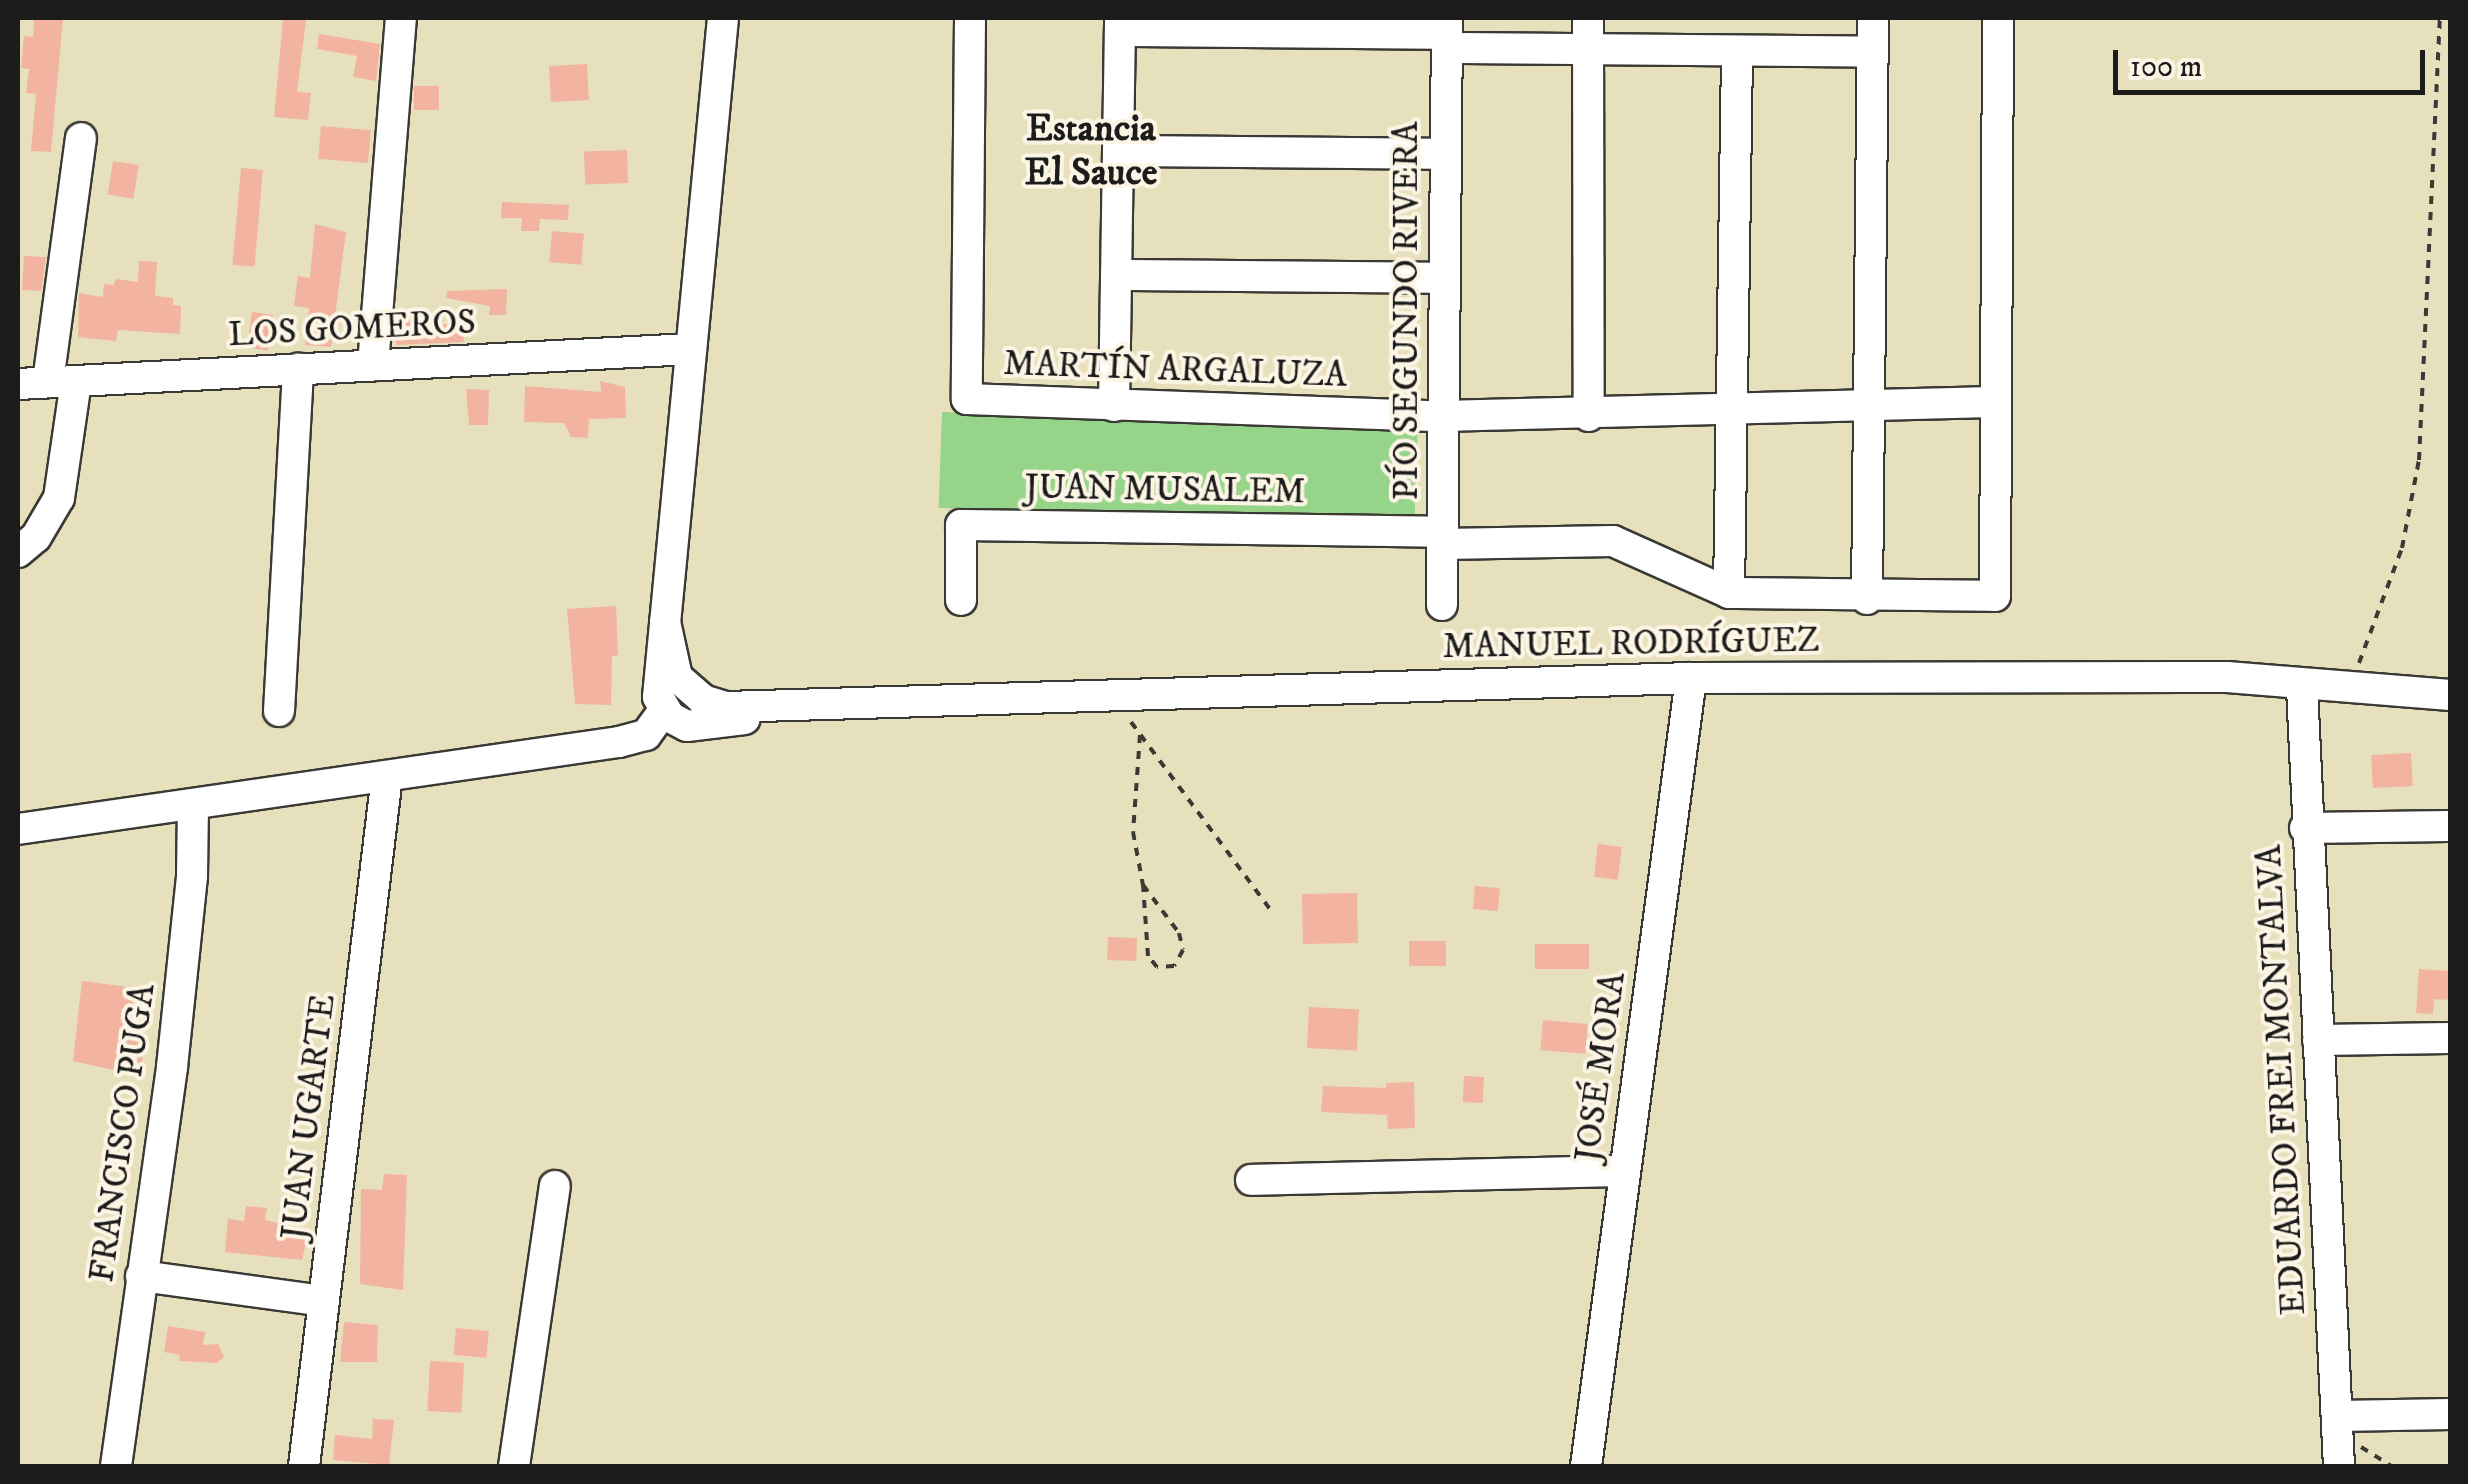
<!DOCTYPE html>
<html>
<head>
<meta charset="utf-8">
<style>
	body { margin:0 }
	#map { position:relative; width:2468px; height:1484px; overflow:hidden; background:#e7e0bc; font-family:"IM FELL DW Pica",serif }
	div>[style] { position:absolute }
	.green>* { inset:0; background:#96d48a; transform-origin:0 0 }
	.building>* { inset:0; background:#f2b3a0; transform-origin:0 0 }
	.path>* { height:4px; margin-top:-2px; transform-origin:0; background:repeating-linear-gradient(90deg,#3a3934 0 8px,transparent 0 16px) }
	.roads { filter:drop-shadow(2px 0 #3a3934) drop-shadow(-2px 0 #3a3934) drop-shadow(0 2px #3a3934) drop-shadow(0 -2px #3a3934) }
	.minor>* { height:30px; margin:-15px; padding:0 15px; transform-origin:15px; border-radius:15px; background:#fff }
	span { translate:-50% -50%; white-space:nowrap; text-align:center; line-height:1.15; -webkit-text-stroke:8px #fcf5e5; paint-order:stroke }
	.street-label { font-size:35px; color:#1c1c1c }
	.neighbourhood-label { font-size:38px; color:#1c1c1c; font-weight:700 }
	.frame { position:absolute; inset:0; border:20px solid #1c1c1c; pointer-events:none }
	.scale { position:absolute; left:2113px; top:50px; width:312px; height:45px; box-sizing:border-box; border:5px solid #1c1c1c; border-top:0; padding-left:12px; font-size:30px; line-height:35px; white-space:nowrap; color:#1c1c1c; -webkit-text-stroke:8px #fcf5e5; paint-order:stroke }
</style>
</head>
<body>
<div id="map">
	<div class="green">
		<i style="left:942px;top:412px;width:476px;height:96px;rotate:2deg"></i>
	</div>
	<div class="building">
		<i style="clip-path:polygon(34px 18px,63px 18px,51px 152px,31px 151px,36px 94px,26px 93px,29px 69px,21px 68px,24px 36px,33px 37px)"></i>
		<i style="clip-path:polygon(283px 19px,306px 20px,297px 92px,311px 93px,308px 120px,274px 117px)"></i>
		<i style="clip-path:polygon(319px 34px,380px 44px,376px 81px,353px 77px,357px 56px,317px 49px)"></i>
		<i style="left:587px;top:64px;width:36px;height:38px;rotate:87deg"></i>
		<i style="left:414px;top:86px;width:25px;height:24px"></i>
		<i style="left:321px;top:126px;width:50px;height:33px;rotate:5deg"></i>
		<i style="left:627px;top:150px;width:33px;height:43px;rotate:88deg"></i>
		<i style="left:113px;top:161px;width:26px;height:34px;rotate:9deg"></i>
		<i style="left:241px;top:168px;width:22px;height:97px;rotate:5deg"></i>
		<i style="clip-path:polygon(502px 202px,569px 205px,568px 220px,540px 219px,539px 231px,521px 231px,522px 218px,501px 218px)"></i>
		<i style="clip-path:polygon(315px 224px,346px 232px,331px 347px,305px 345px,309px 308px,294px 306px,298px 276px,310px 278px)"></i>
		<i style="left:552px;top:231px;width:32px;height:31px;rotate:5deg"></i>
		<i style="clip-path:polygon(24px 256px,46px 257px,41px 291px,22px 290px)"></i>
		<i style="clip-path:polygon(139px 261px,157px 262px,155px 296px,173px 298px,173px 305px,181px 306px,180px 334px,118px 330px,116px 341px,78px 337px,79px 293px,103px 297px,104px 284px,114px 285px,116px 279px,138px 282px)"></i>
		<i style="clip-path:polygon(507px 289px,506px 315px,489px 315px,490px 306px,446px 298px,447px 291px)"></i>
		<i style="left:252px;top:312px;width:21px;height:36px;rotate:8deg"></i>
		<i style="clip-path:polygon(424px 314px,425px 326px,462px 323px,464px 342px,396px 345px,396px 316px)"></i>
		<i style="clip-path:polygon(600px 381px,625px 387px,626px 418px,589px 419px,588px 438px,571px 437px,564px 423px,524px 422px,525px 386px,601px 392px)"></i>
		<i style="clip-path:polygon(466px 389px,489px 390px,488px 425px,469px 425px)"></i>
		<i style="clip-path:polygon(616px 606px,618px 655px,612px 656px,611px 705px,575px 704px,567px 609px)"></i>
		<i style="left:2411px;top:753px;width:33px;height:40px;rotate:87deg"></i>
		<i style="left:1598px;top:844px;width:24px;height:33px;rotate:7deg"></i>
		<i style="left:1475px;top:886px;width:25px;height:23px;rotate:5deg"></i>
		<i style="left:1357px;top:893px;width:50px;height:55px;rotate:89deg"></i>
		<i style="left:1108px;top:937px;width:29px;height:23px;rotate:2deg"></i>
		<i style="left:1409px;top:941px;width:37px;height:25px"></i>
		<i style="left:1589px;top:944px;width:25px;height:54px;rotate:90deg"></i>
		<i style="clip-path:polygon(2419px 969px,2450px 971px,2450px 1000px,2434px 999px,2433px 1014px,2416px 1013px)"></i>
		<i style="clip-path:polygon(82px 981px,135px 988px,129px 1037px,145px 1039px,140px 1076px,73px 1061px)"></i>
		<i style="left:1309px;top:1007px;width:50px;height:41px;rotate:3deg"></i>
		<i style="left:1543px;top:1020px;width:45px;height:30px;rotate:5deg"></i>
		<i style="left:1464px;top:1076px;width:20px;height:26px;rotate:3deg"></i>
		<i style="clip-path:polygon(1414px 1082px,1415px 1128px,1388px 1129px,1387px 1115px,1321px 1112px,1323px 1086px,1386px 1088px,1386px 1083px)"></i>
		<i style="clip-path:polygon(384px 1174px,407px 1175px,403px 1290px,360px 1284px,361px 1189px,382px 1190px)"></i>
		<i style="clip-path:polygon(246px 1206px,267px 1208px,265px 1220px,309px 1231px,302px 1260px,225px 1252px,228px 1219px,244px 1221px)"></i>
		<i style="clip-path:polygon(344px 1322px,378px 1325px,377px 1362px,340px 1362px)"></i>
		<i style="clip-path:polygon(168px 1326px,205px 1332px,203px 1345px,218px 1344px,224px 1357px,216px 1363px,179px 1361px,180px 1355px,164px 1352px)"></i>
		<i style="left:456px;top:1328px;width:33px;height:27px;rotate:5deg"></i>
		<i style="left:430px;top:1361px;width:34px;height:50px;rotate:3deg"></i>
		<i style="clip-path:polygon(373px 1419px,394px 1420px,389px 1465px,333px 1460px,335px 1435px,372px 1439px)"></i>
	</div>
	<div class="path">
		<i style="left:2359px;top:663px;width:123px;rotate:-69.5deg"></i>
		<i style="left:2402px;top:548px;width:90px;rotate:-79.1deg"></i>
		<i style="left:2419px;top:460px;width:442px;rotate:-87.3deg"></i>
		<i style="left:1131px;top:722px;width:238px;rotate:53.4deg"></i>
		<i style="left:1140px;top:735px;width:97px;rotate:94.1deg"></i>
		<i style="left:1133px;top:832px;width:54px;rotate:79.3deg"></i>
		<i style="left:1143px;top:885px;width:60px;rotate:53.1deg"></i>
		<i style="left:1179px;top:933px;width:17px;rotate:77deg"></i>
		<i style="left:1183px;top:950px;width:18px;rotate:119deg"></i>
		<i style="left:1174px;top:966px;width:17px;rotate:177deg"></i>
		<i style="left:1157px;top:967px;width:14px;rotate:-129deg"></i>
		<i style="left:1148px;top:956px;width:71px;rotate:-94deg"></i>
		<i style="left:2361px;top:1447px;width:36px;rotate:32deg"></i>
	</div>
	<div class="roads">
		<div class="minor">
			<i style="left:723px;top:18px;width:682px;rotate:95.47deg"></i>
			<i style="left:658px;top:697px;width:23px;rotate:59deg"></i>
			<i style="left:670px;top:717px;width:19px;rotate:28deg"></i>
			<i style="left:687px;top:726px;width:58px;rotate:-6.9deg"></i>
			<i style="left:970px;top:18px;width:381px;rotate:90.5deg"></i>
			<i style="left:967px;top:399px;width:474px;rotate:2.1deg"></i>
			<i style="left:1441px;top:416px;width:554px;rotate:-1.45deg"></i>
			<i style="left:1588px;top:18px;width:398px;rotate:89.9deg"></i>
			<i style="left:1120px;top:31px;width:327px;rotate:0.5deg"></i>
			<i style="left:1447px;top:48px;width:425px;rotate:0.5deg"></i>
			<i style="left:1118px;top:151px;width:328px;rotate:0.5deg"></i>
			<i style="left:1116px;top:275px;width:329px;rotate:0.5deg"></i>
			<i style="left:373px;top:365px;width:348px;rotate:-85.4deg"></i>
			<i style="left:48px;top:382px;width:246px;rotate:-82.3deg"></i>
			<i style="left:18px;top:384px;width:673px;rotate:-2.98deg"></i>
			<i style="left:1114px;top:406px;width:388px;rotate:-89.1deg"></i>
			<i style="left:1443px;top:544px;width:170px;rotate:-1deg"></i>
			<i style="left:1613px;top:541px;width:127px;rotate:24.1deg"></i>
			<i style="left:1729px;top:593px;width:266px;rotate:0.6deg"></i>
			<i style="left:1995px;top:596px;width:578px;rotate:-89.7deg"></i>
			<i style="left:18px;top:552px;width:23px;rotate:-40deg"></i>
			<i style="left:36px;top:537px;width:45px;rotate:-59.5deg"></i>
			<i style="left:59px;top:498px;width:118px;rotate:-81.7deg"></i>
			<i style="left:1729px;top:593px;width:541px;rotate:-89.15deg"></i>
			<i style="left:1867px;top:599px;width:581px;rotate:-89.41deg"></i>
			<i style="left:961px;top:600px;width:75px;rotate:-90deg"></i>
			<i style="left:961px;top:525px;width:482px;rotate:0.8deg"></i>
			<i style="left:1442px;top:605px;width:587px;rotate:-89.51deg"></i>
			<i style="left:665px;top:622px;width:56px;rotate:77.7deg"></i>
			<i style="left:677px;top:677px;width:35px;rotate:41deg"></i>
			<i style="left:703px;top:700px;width:24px;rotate:17deg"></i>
			<i style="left:726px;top:707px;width:965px;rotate:-1.72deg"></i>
			<i style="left:1691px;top:678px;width:536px;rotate:-0.11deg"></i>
			<i style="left:2227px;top:677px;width:224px;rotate:4.6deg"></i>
			<i style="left:2302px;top:688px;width:779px;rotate:87.28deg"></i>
			<i style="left:279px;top:711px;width:343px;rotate:-86.8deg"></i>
			<i style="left:2305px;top:828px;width:145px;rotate:-0.8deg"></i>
			<i style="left:18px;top:829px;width:607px;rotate:-8.24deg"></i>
			<i style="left:619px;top:742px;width:28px;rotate:-15deg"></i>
			<i style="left:646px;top:735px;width:31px;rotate:-54deg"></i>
			<i style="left:2318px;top:1040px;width:132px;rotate:-0.9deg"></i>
			<i style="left:1251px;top:1180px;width:374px;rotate:-1.4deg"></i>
			<i style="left:141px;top:1276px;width:184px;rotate:7.8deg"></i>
			<i style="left:2338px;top:1416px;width:112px;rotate:-1deg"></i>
			<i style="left:116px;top:1466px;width:403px;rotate:-82deg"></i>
			<i style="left:172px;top:1067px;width:192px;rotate:-84deg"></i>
			<i style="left:192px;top:876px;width:68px;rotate:-89.2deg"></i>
			<i style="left:304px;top:1466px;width:695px;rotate:-83.14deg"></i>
			<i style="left:514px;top:1466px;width:283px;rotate:-81.7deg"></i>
			<i style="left:1586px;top:1466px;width:795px;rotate:-82.41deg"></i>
		</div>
	</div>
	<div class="street-label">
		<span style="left:1407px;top:311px;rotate:-90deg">PÍO SEGUNDO RIVERA</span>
		<span style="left:352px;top:329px;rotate:-3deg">LOS GOMEROS</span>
		<span style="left:1175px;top:370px;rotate:2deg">MARTÍN ARGALUZA</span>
		<span style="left:1165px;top:490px;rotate:1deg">JUAN MUSALEM</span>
		<span style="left:1631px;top:644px;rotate:-1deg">MANUEL RODRÍGUEZ</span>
		<span style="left:1601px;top:1067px;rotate:-82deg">JOSÉ MORA</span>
		<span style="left:2282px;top:1080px;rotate:-93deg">EDUARDO FREI MONTALVA</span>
		<span style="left:309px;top:1117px;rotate:-83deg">JUAN UGARTE</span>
		<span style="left:123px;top:1133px;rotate:-82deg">FRANCISCO PUGA</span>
	</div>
	<div class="neighbourhood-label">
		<span style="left:1091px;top:152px">Estancia<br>El Sauce</span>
	</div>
	<div class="frame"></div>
	<div class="scale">100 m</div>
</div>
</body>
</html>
